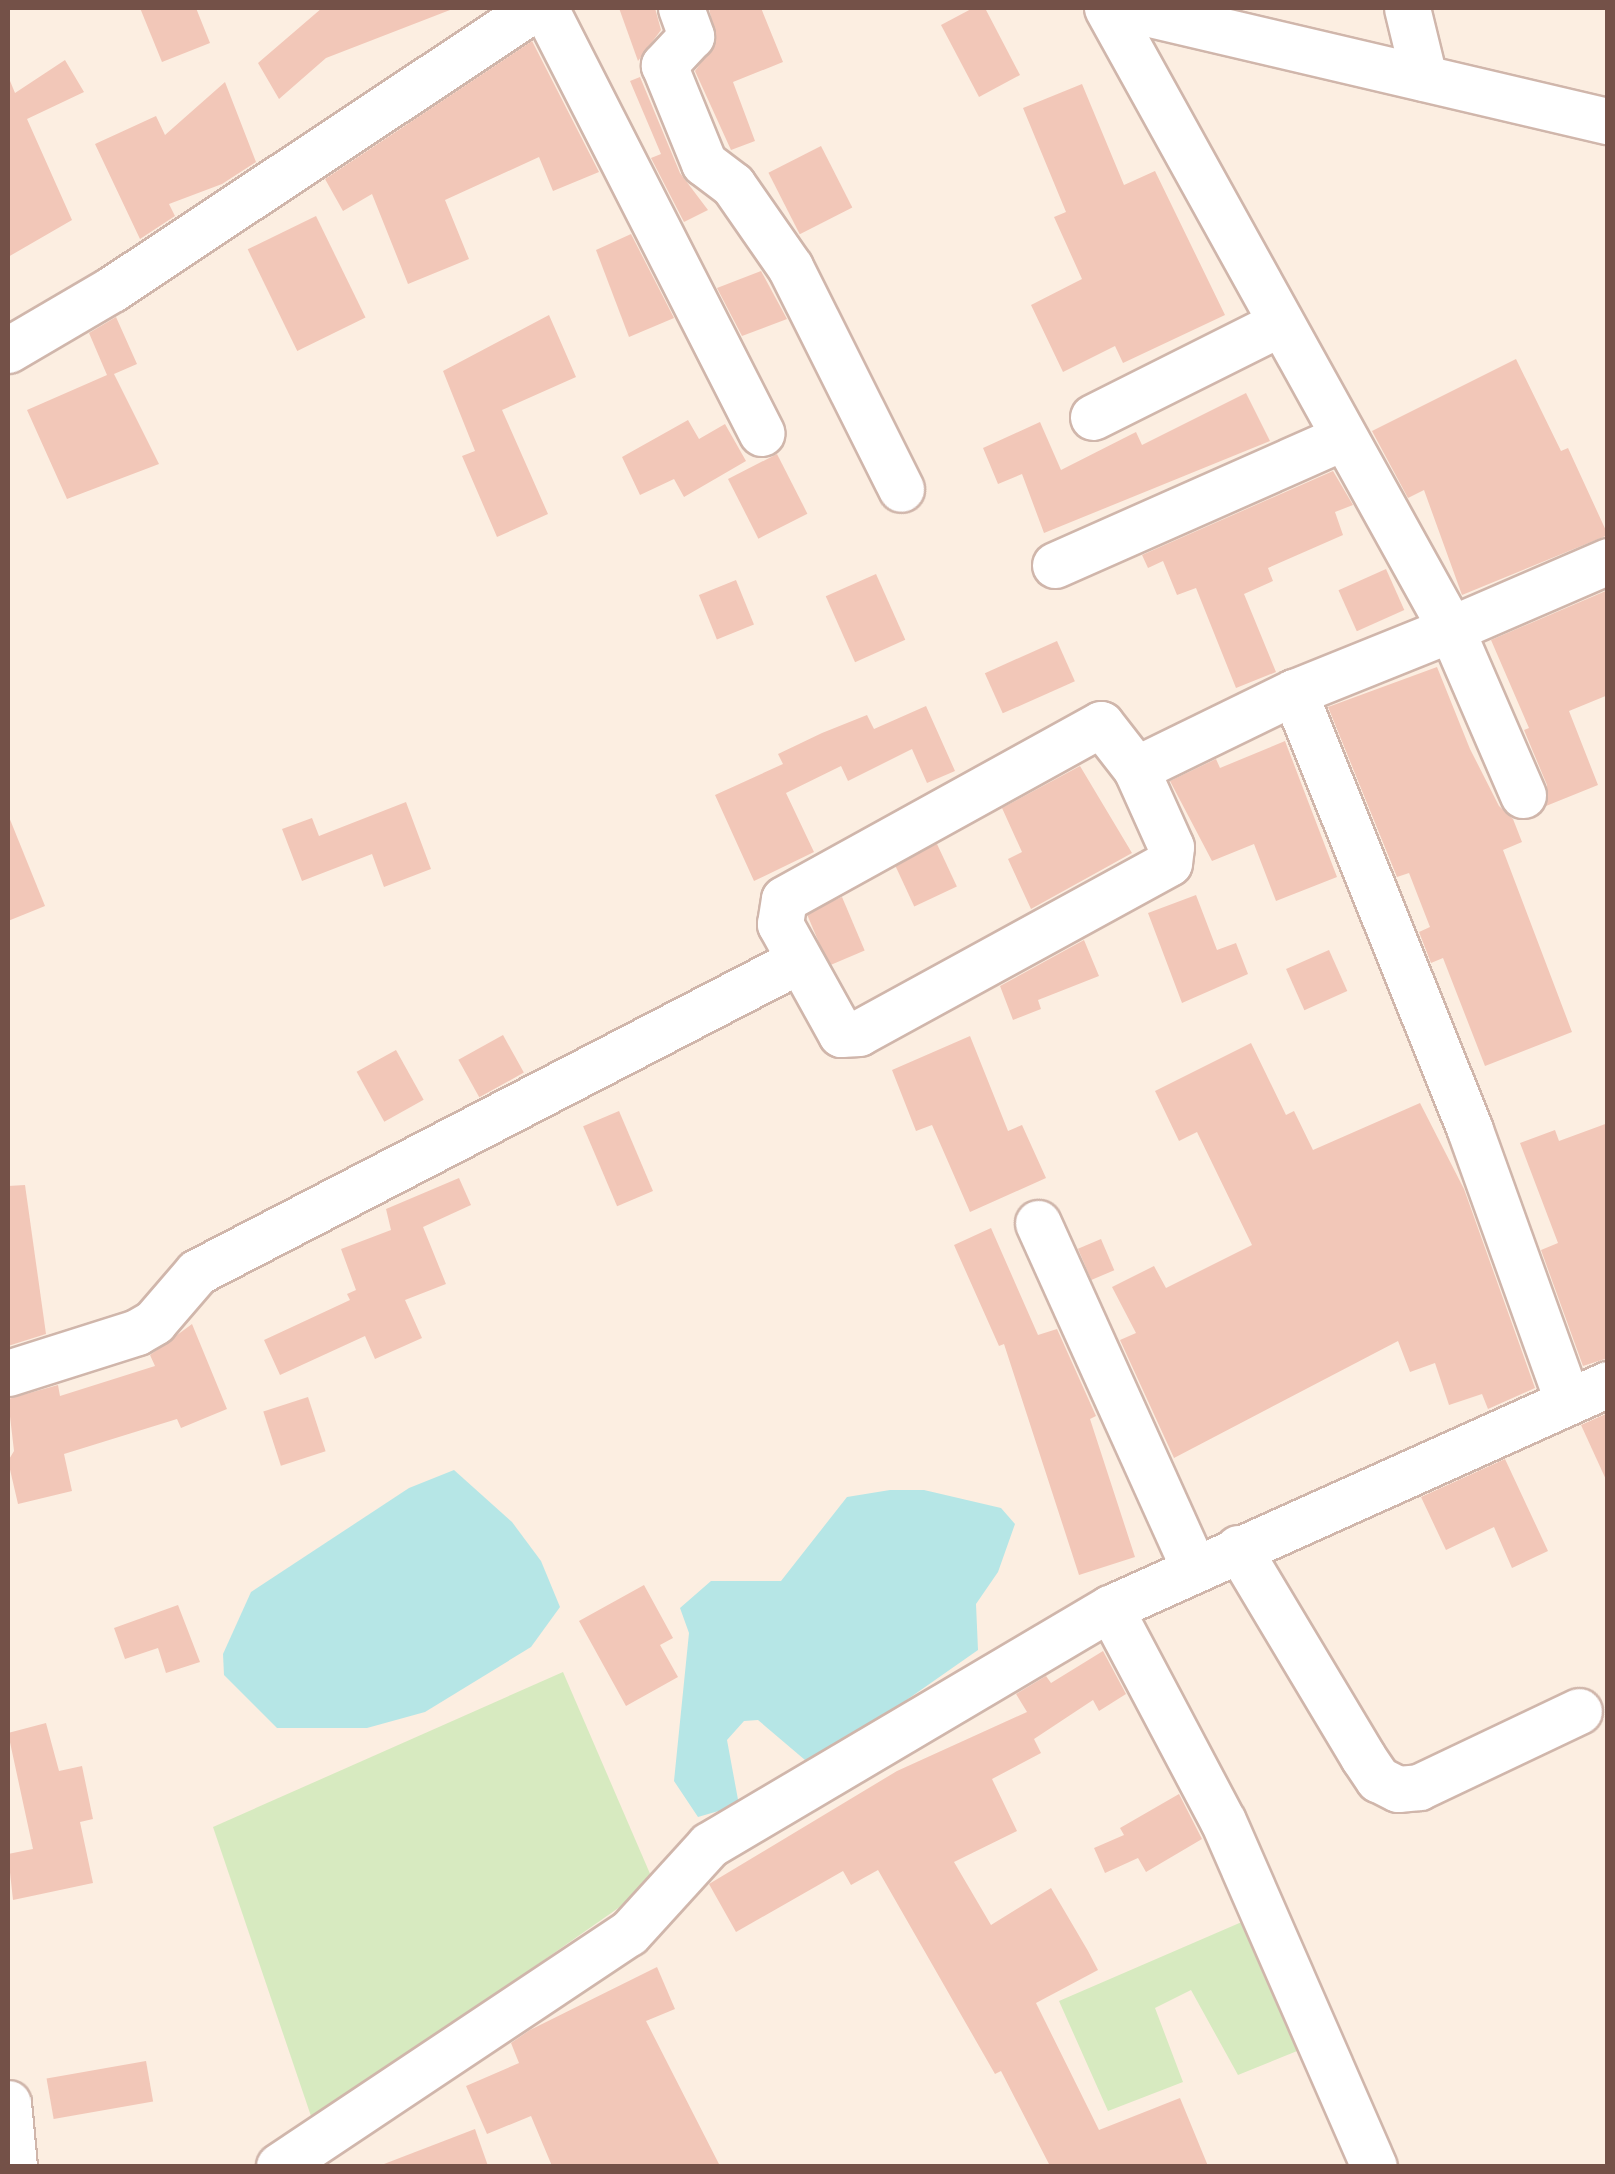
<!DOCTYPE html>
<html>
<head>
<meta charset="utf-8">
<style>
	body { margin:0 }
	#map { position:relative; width:1615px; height:2174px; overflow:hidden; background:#fceee1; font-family:Inter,sans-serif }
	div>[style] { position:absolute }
	.green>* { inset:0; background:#d7eac0 }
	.water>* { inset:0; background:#b6e6e6 }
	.building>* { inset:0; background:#f2c7b8; transform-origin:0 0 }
	.roads { filter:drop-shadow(2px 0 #d0b6ab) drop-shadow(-2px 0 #d0b6ab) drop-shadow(0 2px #d0b6ab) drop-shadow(0 -2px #d0b6ab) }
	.minor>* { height:45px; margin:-22.5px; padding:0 22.5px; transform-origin:22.5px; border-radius:22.5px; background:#fff }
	span { translate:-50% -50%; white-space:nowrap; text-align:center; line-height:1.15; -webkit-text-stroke:10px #fff2e8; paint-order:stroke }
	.frame { position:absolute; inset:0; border:10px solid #745148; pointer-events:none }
</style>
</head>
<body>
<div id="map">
	<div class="green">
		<i style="clip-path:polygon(563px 1672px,654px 1883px,313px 2122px,213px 1827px)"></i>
		<i style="clip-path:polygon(1251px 1918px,1307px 2047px,1238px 2075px,1191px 1990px,1155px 2008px,1183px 2082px,1108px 2111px,1059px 2001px)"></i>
	</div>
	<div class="water">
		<i style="clip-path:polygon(454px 1470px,512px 1522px,541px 1561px,560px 1607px,531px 1647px,425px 1712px,367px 1728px,277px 1728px,224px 1675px,223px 1654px,251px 1592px,409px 1488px)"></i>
		<i style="clip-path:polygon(890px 1490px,924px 1490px,1001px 1508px,1015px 1524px,998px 1572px,976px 1604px,978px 1650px,855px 1736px,805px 1760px,758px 1720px,744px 1721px,727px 1740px,739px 1805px,698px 1817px,674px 1781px,689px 1633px,680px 1608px,711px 1581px,781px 1581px,847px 1497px)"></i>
	</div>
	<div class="building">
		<i style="clip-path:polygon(140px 8px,196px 8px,210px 43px,162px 62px)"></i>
		<i style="clip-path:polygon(322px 8px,450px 8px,450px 10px,326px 58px,279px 99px,258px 63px)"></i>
		<i style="clip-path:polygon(619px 8px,655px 8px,661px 30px,638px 61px)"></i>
		<i style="clip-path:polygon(709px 8px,761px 8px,783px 62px,733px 82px,755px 141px,731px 150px,695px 71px,716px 42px)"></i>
		<i style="clip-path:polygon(973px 8px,985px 8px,1020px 75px,979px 97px,941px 25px)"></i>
		<i style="clip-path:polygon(532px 41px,599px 172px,553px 191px,539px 157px,445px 200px,469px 259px,408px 284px,372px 194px,343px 211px,325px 179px)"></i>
		<i style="clip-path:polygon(65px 60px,84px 92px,27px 119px,72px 220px,8px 257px,8px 76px,15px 93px)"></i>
		<i style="clip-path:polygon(640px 77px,680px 173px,708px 210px,684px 222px,651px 158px,661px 154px,630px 81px)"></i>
		<i style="clip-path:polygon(225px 82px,256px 162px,222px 184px,169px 204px,175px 216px,140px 239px,95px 144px,156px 116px,165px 135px)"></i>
		<i style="clip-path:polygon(1082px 84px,1124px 185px,1155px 171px,1225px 315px,1123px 363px,1115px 346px,1063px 372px,1031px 305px,1082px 279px,1054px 217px,1066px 212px,1023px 108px)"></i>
		<i style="left:821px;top:146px;width:69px;height:59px;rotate:63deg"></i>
		<i style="left:316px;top:216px;width:113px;height:76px;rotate:64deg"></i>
		<i style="clip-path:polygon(631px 234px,674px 318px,629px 337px,596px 250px)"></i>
		<i style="clip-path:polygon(761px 271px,787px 319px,742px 336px,717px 288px)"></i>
		<i style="clip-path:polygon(549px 315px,576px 377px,502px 410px,548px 514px,497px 537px,462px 456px,475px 451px,443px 371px)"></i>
		<i style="clip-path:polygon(116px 317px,137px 364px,114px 374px,159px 464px,67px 499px,27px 410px,107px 375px,89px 333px)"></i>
		<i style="clip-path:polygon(1516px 359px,1561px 451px,1568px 448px,1608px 535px,1462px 595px,1424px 490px,1408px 498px,1372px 431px)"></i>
		<i style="clip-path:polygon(1246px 393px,1270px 441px,1044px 533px,1022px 474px,998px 484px,983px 448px,1040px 422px,1061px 470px,1136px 432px,1142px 445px)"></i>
		<i style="clip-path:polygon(688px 420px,699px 439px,725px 424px,746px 461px,684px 497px,674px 479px,640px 495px,622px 457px)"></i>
		<i style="left:777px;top:454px;width:67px;height:55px;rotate:63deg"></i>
		<i style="clip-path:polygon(1333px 471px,1353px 505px,1335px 512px,1343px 535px,1268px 568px,1273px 581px,1244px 594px,1276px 672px,1236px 688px,1196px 588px,1177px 595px,1163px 561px,1148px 568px,1142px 555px)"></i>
		<i style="left:1386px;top:569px;width:45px;height:52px;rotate:66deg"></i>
		<i style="left:876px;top:574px;width:72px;height:55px;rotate:66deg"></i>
		<i style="left:736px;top:580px;width:48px;height:40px;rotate:68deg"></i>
		<i style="clip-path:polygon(1608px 590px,1608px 695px,1569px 711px,1598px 785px,1546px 806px,1547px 785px,1524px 730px,1529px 728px,1491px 640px)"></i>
		<i style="left:1057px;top:641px;width:44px;height:79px;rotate:66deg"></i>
		<i style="clip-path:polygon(1437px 667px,1470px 749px,1499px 806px,1513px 819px,1522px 842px,1503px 850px,1572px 1032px,1485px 1066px,1443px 958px,1431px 963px,1419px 932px,1430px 927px,1409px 873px,1397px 877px,1328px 707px)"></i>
		<i style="clip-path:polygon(926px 706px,955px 771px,927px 783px,912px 749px,848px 781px,841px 766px,786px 793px,814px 852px,754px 881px,715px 795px,783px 764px,778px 754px,822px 733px,867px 715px,874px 729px)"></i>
		<i style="clip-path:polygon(1285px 741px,1337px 877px,1276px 901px,1254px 844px,1212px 861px,1170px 781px,1216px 759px,1220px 768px)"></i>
		<i style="clip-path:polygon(1080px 766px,1132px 853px,1031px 909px,1008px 859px,1022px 852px,1002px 808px)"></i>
		<i style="clip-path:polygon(406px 802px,431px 869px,384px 887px,372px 854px,302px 881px,282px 829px,312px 818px,319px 836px)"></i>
		<i style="clip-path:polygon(9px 817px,45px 906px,8px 921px,8px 818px)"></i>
		<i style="left:937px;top:844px;width:47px;height:47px;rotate:65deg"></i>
		<i style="clip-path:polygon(1196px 895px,1217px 950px,1236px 943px,1248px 974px,1182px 1003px,1148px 913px)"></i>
		<i style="left:842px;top:897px;width:58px;height:39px;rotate:67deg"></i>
		<i style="clip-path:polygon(1084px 940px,1099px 976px,1038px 1000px,1041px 1009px,1013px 1020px,1000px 986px)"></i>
		<i style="left:1329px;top:950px;width:45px;height:47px;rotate:66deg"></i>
		<i style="left:503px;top:1035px;width:43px;height:51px;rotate:61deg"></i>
		<i style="clip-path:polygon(970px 1036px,1008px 1131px,1022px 1125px,1046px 1178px,970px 1212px,932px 1125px,916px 1131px,892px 1070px)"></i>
		<i style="clip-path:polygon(1251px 1043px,1286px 1115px,1294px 1111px,1313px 1150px,1420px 1103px,1464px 1189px,1535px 1388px,1488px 1409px,1482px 1394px,1449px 1405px,1435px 1363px,1410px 1372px,1398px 1341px,1174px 1458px,1120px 1340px,1136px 1333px,1112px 1287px,1154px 1266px,1166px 1288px,1252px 1245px,1197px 1132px,1179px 1141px,1155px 1091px)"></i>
		<i style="left:396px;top:1050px;width:57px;height:45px;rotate:61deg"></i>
		<i style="left:619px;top:1111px;width:87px;height:39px;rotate:67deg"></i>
		<i style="clip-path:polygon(1608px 1123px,1608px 1358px,1583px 1366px,1541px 1250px,1558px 1243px,1520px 1143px,1555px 1130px,1559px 1141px)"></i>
		<i style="clip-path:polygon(459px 1178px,471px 1205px,423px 1227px,446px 1284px,405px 1300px,422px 1338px,375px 1359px,365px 1336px,280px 1375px,264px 1340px,350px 1300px,347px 1294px,356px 1290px,341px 1249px,391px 1230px,386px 1209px)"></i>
		<i style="clip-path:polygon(25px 1185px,46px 1334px,8px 1346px,8px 1186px)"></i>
		<i style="clip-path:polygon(991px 1228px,1038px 1335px,1057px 1329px,1096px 1416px,1090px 1419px,1135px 1557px,1079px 1575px,1004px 1344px,999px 1346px,954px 1245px)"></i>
		<i style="left:1101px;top:1239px;width:34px;height:25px;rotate:67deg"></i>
		<i style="clip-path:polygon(192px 1324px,227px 1409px,181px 1428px,177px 1419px,64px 1454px,72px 1491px,18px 1504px,8px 1461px,14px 1451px,8px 1399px,58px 1385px,60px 1396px,155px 1366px,150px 1355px)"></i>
		<i style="left:308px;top:1397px;width:57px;height:47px;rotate:72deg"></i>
		<i style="clip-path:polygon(1608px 1413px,1608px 1484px,1581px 1425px)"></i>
		<i style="clip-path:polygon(1505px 1459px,1548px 1551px,1512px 1568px,1494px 1527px,1446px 1550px,1421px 1497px)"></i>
		<i style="clip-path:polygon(644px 1585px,673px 1638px,660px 1645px,678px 1677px,626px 1706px,579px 1621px)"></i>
		<i style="clip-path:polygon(178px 1605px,200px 1662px,166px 1673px,158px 1648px,125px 1659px,114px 1628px)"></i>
		<i style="clip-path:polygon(1103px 1651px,1126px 1694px,1099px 1711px,1093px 1700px,1034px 1739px,1041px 1753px,992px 1779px,1017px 1831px,954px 1862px,991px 1925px,1051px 1888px,1088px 1951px,1098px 1970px,1036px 2003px,1099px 2130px,1180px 2098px,1208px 2166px,1050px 2166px,1001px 2071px,995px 2074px,878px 1870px,851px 1885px,843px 1871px,736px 1932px,709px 1884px,897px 1771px,1027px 1712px,1016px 1694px,1046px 1676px,1051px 1683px)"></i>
		<i style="clip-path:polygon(46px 1723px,59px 1771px,82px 1766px,93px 1819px,80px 1822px,93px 1883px,13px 1900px,8px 1854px,33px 1849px,8px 1733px)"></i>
		<i style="clip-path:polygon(1179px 1794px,1202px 1839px,1146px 1872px,1138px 1858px,1105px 1873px,1094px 1848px,1124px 1835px,1120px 1828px)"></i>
		<i style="clip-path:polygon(657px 1967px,675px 2009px,646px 2021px,720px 2166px,552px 2166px,531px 2116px,487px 2134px,466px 2086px,519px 2063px,511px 2043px,530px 2030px)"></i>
		<i style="left:146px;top:2061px;width:41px;height:101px;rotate:80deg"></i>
		<i style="clip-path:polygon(475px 2129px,488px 2166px,384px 2166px,384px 2164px)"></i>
	</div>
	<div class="roads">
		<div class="minor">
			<i style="left:545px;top:8px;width:477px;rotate:63deg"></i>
			<i style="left:681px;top:8px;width:30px;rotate:70deg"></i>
			<i style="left:691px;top:36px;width:40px;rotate:133deg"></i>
			<i style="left:664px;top:65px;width:106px;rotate:67.8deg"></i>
			<i style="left:704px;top:163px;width:36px;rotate:37deg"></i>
			<i style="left:733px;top:185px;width:100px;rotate:55.2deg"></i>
			<i style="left:790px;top:267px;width:248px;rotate:63.4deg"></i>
			<i style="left:1107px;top:8px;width:710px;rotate:61.02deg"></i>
			<i style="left:1451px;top:629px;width:169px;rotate:158.1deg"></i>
			<i style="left:1294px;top:692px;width:472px;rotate:68.1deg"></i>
			<i style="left:1470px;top:1130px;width:286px;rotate:70.2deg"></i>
			<i style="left:1125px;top:8px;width:496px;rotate:13.2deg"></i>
			<i style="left:1407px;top:8px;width:72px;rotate:76.3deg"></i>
			<i style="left:8px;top:350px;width:121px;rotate:-30.4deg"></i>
			<i style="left:112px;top:289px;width:508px;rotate:-33.6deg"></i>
			<i style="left:1093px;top:417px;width:210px;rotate:-26.6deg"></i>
			<i style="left:1055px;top:565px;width:314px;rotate:-23.9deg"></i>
			<i style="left:1101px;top:724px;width:57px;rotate:52.1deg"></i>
			<i style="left:1136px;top:769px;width:85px;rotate:65.8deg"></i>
			<i style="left:1171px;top:847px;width:16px;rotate:97deg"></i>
			<i style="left:1169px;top:863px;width:354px;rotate:151.3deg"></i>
			<i style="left:859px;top:1033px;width:18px;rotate:177deg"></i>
			<i style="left:841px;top:1034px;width:126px;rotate:-119deg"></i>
			<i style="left:780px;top:924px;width:25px;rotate:-81deg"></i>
			<i style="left:784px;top:899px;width:362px;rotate:-28.9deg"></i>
			<i style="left:1136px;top:769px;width:176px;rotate:-26deg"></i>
			<i style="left:1523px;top:795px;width:181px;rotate:-113.4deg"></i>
			<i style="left:1451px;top:629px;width:171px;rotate:-23.4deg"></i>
			<i style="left:1038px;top:1223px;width:380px;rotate:65.7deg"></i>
			<i style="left:8px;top:1373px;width:135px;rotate:-17.6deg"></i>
			<i style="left:137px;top:1332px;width:20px;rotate:-30deg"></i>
			<i style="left:154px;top:1322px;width:66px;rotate:-49.3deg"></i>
			<i style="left:197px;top:1272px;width:677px;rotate:-27.36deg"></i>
			<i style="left:1238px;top:1548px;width:244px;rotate:59.1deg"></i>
			<i style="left:1363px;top:1757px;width:27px;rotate:56deg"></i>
			<i style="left:1378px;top:1779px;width:22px;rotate:27deg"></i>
			<i style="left:1398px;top:1789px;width:21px;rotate:-5deg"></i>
			<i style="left:1419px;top:1787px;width:177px;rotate:-25.4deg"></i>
			<i style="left:1110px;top:1608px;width:241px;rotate:62.1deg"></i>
			<i style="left:1223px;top:1821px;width:377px;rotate:66.4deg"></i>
			<i style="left:8px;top:2103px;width:63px;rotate:84.6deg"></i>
			<i style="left:279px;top:2166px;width:420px;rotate:-33.7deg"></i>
			<i style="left:629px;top:1933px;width:119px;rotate:-47.7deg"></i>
			<i style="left:709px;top:1845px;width:466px;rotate:-30.6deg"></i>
			<i style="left:1110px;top:1608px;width:546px;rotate:-24.22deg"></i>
		</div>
	</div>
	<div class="frame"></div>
</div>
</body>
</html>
